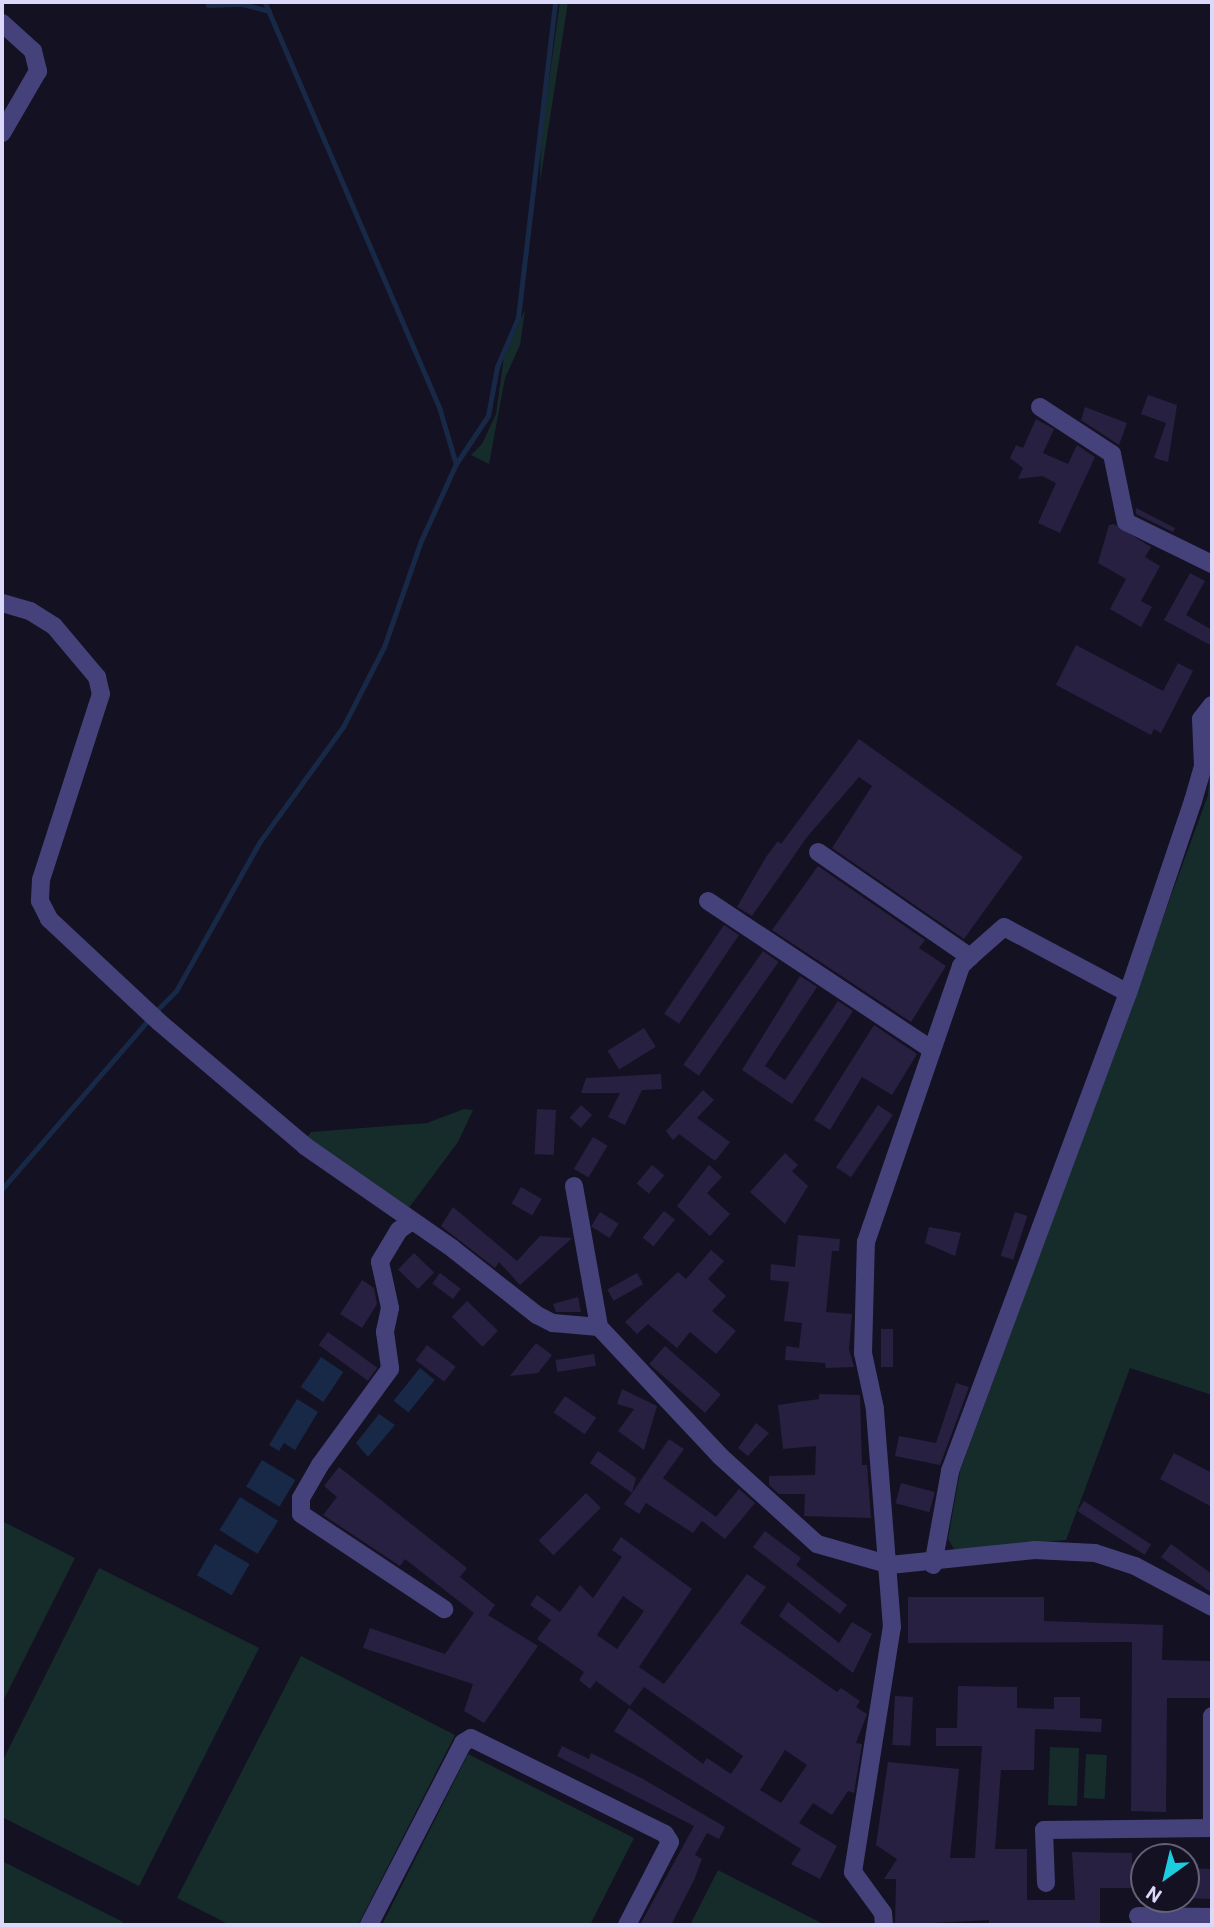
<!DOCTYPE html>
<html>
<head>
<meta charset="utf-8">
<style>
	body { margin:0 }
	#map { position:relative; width:1214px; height:1927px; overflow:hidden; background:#141122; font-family:Roboto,sans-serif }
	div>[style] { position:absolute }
	.green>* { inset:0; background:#152c2b; transform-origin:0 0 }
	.water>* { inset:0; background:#172947; transform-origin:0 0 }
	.stream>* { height:4.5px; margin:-2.25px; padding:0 2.25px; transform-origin:2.25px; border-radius:2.25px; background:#172947 }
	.building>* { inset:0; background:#272041; transform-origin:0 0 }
	.minor>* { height:18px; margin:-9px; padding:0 9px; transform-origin:9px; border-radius:9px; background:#45427b }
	span { translate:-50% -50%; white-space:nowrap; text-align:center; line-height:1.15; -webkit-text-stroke:6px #141122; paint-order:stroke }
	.frame { position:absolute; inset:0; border:4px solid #dcd8fa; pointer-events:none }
	.north { position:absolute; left:1130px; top:1843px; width:70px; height:70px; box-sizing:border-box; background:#141122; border:2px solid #646178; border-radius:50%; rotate:214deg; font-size:19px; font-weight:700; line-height:28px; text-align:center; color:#dcd8fa }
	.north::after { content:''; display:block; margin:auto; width:24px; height:32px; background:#1ecce0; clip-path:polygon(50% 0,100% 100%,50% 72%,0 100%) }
</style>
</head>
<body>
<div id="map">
	<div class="green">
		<i style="clip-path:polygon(560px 2px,568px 2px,540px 182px,541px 138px)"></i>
		<i style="clip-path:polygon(525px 310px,520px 345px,505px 378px,489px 464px,471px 455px,482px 444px,496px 414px,504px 357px)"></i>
		<i style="clip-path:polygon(1212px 729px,1212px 1395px,1130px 1368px,1066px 1540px,955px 1551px,948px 1539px,960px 1471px,1208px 795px)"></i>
		<i style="clip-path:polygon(464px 1109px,473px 1110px,458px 1142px,408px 1209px,306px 1138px,311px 1132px,427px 1123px)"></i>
		<i style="clip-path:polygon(2px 1521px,75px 1558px,2px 1703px)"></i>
		<i style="clip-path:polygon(99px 1568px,259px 1648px,139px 1886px,2px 1817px,2px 1762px)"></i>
		<i style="clip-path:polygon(301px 1656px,455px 1735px,358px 1925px,230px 1925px,177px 1898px)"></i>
		<i style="left:1050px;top:1747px;width:29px;height:58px;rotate:2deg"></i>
		<i style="clip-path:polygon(468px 1754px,634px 1838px,590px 1925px,382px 1925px)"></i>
		<i style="left:1086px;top:1754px;width:21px;height:44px;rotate:3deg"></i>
		<i style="clip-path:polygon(2px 1861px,123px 1922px,121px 1925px,2px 1925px)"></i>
		<i style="clip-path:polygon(718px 1870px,825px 1925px,690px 1925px)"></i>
	</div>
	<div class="water">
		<i style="left:321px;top:1357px;width:27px;height:36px;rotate:34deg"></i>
		<i style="left:420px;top:1368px;width:19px;height:42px;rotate:39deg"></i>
		<i style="clip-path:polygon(297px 1399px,318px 1412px,295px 1450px,284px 1443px,279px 1451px,269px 1445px)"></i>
		<i style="clip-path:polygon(379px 1414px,395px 1425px,368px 1457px,356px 1443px)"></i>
		<i style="left:262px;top:1460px;width:39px;height:31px;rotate:31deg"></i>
		<i style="left:240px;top:1497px;width:45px;height:39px;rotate:32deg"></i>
		<i style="left:215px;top:1544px;width:40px;height:36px;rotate:30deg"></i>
	</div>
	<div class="stream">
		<i style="left:265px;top:2px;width:443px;rotate:66.7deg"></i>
		<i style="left:440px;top:409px;width:56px;rotate:73.5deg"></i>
		<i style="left:208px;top:5px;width:35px;rotate:-2deg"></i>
		<i style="left:243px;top:4px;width:27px;rotate:15deg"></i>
		<i style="left:156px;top:1011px;width:28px;rotate:-45deg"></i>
		<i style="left:176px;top:991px;width:170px;rotate:-60.7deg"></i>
		<i style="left:259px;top:843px;width:143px;rotate:-54.1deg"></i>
		<i style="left:343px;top:727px;width:90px;rotate:-62.9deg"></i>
		<i style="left:384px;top:647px;width:112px;rotate:-70.8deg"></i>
		<i style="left:421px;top:541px;width:85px;rotate:-65.6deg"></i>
		<i style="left:456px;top:464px;width:58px;rotate:-56.3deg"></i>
		<i style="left:488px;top:416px;width:50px;rotate:-79.6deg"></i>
		<i style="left:497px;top:367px;width:53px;rotate:-66.8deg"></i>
		<i style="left:518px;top:318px;width:318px;rotate:-83.3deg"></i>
		<i style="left:2px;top:1189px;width:226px;rotate:-49.1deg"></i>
	</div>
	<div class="building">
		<i style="clip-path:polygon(1148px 395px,1177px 405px,1168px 462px,1154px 458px,1166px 423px,1141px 414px)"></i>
		<i style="clip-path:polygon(1085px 407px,1127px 423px,1119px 445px,1081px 420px)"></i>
		<i style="clip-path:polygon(1036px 419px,1054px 429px,1043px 453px,1068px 464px,1077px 445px,1095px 457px,1060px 533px,1038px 523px,1056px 483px,1042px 476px,1018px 479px,1023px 468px,1010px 458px,1016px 445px,1023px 448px)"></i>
		<i style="clip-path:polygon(1136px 508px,1175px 528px,1173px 532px,1136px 514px)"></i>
		<i style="clip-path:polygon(1114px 524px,1151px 547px,1145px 557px,1160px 566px,1141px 601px,1152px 607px,1141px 627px,1110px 609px,1126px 579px,1098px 563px,1109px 525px)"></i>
		<i style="clip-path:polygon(1190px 573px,1205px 581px,1186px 615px,1212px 630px,1212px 646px,1164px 620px)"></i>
		<i style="clip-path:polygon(1076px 645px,1163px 691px,1178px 663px,1193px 671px,1161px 733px,1154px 729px,1151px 735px,1056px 685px)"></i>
		<i style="clip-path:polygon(859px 739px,1023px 857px,964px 939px,832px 848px,872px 786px,859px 777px,807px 837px,752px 916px,737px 907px,766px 857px,778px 841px,781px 844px)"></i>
		<i style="clip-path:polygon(818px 866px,925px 940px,919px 948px,946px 966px,911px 1022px,772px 930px)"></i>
		<i style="left:724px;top:925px;width:18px;height:107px;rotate:34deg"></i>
		<i style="left:763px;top:951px;width:19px;height:139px;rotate:35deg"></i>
		<i style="clip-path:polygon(800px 976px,817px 987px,765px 1066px,785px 1080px,838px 1001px,853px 1011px,792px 1104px,742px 1070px)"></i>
		<i style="clip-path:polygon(874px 1025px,917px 1054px,892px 1095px,862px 1077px,830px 1130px,814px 1120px)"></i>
		<i style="left:644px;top:1028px;width:22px;height:43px;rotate:58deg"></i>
		<i style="clip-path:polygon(661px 1074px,662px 1089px,642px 1090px,625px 1125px,608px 1117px,620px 1093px,581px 1093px,586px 1078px)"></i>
		<i style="clip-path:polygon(703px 1090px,714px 1100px,697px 1118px,730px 1142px,715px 1161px,679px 1134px,673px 1140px,666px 1131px)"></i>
		<i style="left:581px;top:1105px;width:15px;height:17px;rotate:42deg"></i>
		<i style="left:878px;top:1105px;width:18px;height:75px;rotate:34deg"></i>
		<i style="left:537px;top:1109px;width:19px;height:45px;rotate:3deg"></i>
		<i style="left:593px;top:1137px;width:17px;height:37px;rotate:31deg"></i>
		<i style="clip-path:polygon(785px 1153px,798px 1165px,792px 1171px,808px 1186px,785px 1224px,750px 1192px)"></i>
		<i style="left:652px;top:1165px;width:16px;height:24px;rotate:40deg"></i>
		<i style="clip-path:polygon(709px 1165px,722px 1177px,707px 1193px,730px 1214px,710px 1236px,677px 1206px)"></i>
		<i style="left:521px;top:1187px;width:24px;height:19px;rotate:30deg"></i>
		<i style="clip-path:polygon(453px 1207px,517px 1261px,540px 1236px,572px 1238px,520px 1285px,499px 1262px,495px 1268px,441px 1226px)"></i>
		<i style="left:664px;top:1211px;width:14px;height:34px;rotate:39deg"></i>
		<i style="left:600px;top:1212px;width:22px;height:17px;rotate:32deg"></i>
		<i style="left:1015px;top:1212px;width:13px;height:46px;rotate:18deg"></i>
		<i style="clip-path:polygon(929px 1227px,961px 1233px,955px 1256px,925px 1243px)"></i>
		<i style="clip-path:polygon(798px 1235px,840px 1239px,839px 1251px,832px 1251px,826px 1312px,852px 1314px,849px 1349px,854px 1367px,826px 1368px,825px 1363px,785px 1360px,786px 1346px,799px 1348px,802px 1323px,784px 1321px,789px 1282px,770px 1280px,771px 1264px,795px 1267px)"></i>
		<i style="clip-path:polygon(711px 1250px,724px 1261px,708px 1279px,726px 1296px,712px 1311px,736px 1331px,716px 1354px,690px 1332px,677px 1348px,648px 1324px,637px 1334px,625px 1322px,678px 1272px,686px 1279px)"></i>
		<i style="left:414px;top:1253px;width:28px;height:23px;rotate:44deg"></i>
		<i style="left:440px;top:1273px;width:26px;height:13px;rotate:37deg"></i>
		<i style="left:637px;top:1273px;width:13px;height:34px;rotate:61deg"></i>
		<i style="clip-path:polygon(362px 1280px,374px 1288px,377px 1304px,362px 1328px,340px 1314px)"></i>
		<i style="clip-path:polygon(578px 1297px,581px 1312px,556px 1312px,553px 1304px)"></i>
		<i style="left:467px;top:1301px;width:43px;height:22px;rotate:44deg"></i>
		<i style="left:881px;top:1329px;width:12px;height:38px"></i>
		<i style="left:328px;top:1332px;width:61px;height:16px;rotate:36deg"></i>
		<i style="clip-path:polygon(536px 1343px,552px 1355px,538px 1373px,510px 1376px)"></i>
		<i style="left:427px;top:1345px;width:36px;height:19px;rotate:37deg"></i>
		<i style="left:665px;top:1346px;width:74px;height:24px;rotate:41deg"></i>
		<i style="left:594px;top:1354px;width:12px;height:39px;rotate:81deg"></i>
		<i style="clip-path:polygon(956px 1383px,969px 1387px,940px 1465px,895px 1456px,899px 1436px,936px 1443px)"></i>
		<i style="clip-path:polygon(622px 1389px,657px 1406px,644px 1450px,618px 1431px,634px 1409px,617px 1404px)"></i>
		<i style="clip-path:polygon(819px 1394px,860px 1395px,862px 1465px,867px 1465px,871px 1518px,804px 1516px,805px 1494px,779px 1494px,769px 1485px,769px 1476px,815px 1475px,816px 1446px,783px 1449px,778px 1405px,819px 1399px)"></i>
		<i style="left:565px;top:1396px;width:38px;height:20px;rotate:35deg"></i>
		<i style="clip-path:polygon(756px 1423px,769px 1433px,748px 1456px,738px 1448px)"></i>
		<i style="clip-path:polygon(669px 1439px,684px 1449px,663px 1478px,716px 1517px,739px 1489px,755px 1503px,725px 1539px,702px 1521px,693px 1533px,646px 1503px,639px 1514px,624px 1504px,632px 1493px,590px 1463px,598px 1451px,636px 1478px,632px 1493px)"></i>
		<i style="clip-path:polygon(1174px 1453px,1212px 1473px,1212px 1507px,1160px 1479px)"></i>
		<i style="clip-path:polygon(339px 1467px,467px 1568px,460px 1577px,495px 1605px,488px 1615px,538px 1646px,484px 1723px,464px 1711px,473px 1684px,363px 1648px,370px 1628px,445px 1654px,474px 1613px,405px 1559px,400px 1566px,323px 1515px,337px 1497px,324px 1486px)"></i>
		<i style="left:901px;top:1483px;width:35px;height:21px;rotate:15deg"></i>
		<i style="left:586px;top:1493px;width:21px;height:67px;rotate:45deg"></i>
		<i style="left:1084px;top:1501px;width:80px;height:12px;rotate:33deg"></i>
		<i style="clip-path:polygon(765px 1531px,801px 1558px,796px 1565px,847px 1605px,840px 1614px,753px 1547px)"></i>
		<i style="clip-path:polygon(evenodd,621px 1537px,692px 1589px,639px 1667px,664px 1684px,747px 1574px,766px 1587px,740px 1623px,837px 1692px,841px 1688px,860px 1701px,856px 1707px,867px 1714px,856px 1743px,862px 1744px,854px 1793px,848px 1791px,832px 1815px,813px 1803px,799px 1823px,837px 1846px,820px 1879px,791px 1864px,801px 1849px,614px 1731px,629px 1708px,703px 1764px,707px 1758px,731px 1774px,743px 1756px,644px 1687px,630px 1706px,596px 1681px,590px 1689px,579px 1680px,584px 1672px,537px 1639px,551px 1620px,530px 1605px,537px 1595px,560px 1612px,580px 1585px,593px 1598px,622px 1557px,612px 1550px,621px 1537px,623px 1596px,644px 1611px,617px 1649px,597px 1635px,623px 1596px,621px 1537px,785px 1750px,807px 1765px,781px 1803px,760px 1790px,785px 1750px)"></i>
		<i style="clip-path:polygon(1171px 1544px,1212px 1574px,1212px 1593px,1161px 1557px)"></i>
		<i style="clip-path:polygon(908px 1597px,1044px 1597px,1044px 1621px,1163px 1625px,1162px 1660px,1212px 1661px,1212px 1698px,1167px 1698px,1166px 1812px,1131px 1811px,1132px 1642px,908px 1643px)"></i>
		<i style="clip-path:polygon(788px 1602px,839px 1643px,852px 1622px,872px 1634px,853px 1673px,779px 1616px)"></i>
		<i style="clip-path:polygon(958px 1686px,1017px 1687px,1017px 1708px,1054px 1709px,1054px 1697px,1080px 1697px,1080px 1718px,1102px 1719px,1101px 1732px,1035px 1729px,1034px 1770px,1001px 1770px,995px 1849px,1027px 1849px,1027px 1900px,1075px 1900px,1072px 1852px,1132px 1853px,1132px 1867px,1144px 1868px,1144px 1888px,1100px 1888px,1100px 1925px,989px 1925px,989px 1920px,895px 1925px,896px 1879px,884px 1879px,897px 1859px,876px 1845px,888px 1762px,959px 1769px,950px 1858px,975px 1858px,982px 1746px,936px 1746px,936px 1728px,957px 1728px)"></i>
		<i style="left:895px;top:1696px;width:18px;height:49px;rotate:3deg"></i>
		<i style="clip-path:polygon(562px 1746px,589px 1759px,591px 1753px,643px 1779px,725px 1827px,719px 1839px,707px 1833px,695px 1855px,702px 1859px,694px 1880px,671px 1925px,640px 1925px,694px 1826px,557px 1756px)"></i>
		<i style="left:1186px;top:1868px;width:26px;height:30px;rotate:2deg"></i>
	</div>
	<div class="minor">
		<i style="left:2px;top:23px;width:42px;rotate:42.1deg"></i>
		<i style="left:33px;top:51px;width:21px;rotate:76deg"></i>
		<i style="left:38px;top:71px;width:72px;rotate:120.1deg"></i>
		<i style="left:1040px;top:407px;width:86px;rotate:33.1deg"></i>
		<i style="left:1112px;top:454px;width:69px;rotate:78.4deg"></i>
		<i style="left:1126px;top:522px;width:96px;rotate:26deg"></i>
		<i style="left:2px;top:603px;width:29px;rotate:16deg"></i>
		<i style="left:30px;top:611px;width:28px;rotate:32deg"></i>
		<i style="left:54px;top:626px;width:67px;rotate:49.9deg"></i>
		<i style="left:97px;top:677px;width:17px;rotate:77deg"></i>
		<i style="left:101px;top:694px;width:195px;rotate:107.9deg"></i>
		<i style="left:41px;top:880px;width:21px;rotate:93deg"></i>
		<i style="left:40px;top:901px;width:20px;rotate:63deg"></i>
		<i style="left:49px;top:919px;width:151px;rotate:43.1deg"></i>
		<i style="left:159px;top:1022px;width:192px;rotate:40.3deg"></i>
		<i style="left:305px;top:1146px;width:180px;rotate:34.8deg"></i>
		<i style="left:453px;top:1249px;width:107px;rotate:38.2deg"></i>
		<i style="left:537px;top:1315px;width:18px;rotate:27deg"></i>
		<i style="left:553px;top:1323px;width:46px;rotate:5deg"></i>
		<i style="left:599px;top:1327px;width:177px;rotate:46.8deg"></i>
		<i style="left:720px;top:1456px;width:131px;rotate:42.2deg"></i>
		<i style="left:817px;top:1544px;width:76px;rotate:16deg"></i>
		<i style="left:890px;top:1565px;width:145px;rotate:-5.9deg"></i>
		<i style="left:1034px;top:1550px;width:61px;rotate:2.8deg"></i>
		<i style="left:1095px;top:1553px;width:42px;rotate:18deg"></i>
		<i style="left:1135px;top:1566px;width:87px;rotate:28deg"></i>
		<i style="left:818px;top:852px;width:185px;rotate:34.6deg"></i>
		<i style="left:708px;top:901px;width:269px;rotate:33.6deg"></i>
		<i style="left:574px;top:1186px;width:143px;rotate:79.9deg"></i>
		<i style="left:412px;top:1221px;width:16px;rotate:145deg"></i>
		<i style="left:399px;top:1230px;width:37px;rotate:121deg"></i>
		<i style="left:380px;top:1262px;width:47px;rotate:77.7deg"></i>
		<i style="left:390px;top:1308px;width:25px;rotate:102deg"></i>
		<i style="left:385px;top:1332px;width:37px;rotate:82deg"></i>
		<i style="left:390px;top:1369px;width:119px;rotate:126.1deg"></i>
		<i style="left:320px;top:1465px;width:38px;rotate:120deg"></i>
		<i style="left:301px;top:1498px;width:16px;rotate:90deg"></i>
		<i style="left:301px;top:1514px;width:172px;rotate:33.6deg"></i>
		<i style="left:933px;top:1565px;width:96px;rotate:-79.7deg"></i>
		<i style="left:950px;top:1471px;width:510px;rotate:-69.58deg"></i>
		<i style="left:1128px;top:993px;width:203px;rotate:-71.3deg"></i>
		<i style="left:1193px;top:801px;width:36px;rotate:-74deg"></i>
		<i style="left:1203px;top:766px;width:47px;rotate:-92.4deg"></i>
		<i style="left:1201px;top:719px;width:18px;rotate:-52deg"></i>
		<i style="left:1212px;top:1716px;width:112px;rotate:90deg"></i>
		<i style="left:1046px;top:1883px;width:53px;rotate:-92.2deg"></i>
		<i style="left:1044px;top:1830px;width:168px;rotate:-0.7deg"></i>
		<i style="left:1138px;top:1916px;width:74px;rotate:0.8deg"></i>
		<i style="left:369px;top:1925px;width:205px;rotate:-62.7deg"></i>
		<i style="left:463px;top:1743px;width:9px;rotate:-32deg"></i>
		<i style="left:471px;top:1738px;width:216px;rotate:26.3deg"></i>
		<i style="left:665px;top:1834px;width:9px;rotate:58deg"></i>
		<i style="left:670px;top:1842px;width:93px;rotate:117.4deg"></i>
		<i style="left:884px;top:1925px;width:12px;rotate:-95deg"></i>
		<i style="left:883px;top:1913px;width:51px;rotate:-126.2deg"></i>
		<i style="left:853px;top:1872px;width:248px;rotate:-81deg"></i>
		<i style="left:892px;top:1627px;width:219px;rotate:-94.5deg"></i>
		<i style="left:875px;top:1409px;width:57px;rotate:-102.1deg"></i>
		<i style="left:863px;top:1353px;width:111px;rotate:-88.5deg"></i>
		<i style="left:866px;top:1242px;width:292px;rotate:-71deg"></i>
		<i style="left:961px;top:966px;width:13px;rotate:-45deg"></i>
		<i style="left:970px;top:957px;width:45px;rotate:-41.4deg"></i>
		<i style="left:1004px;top:927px;width:140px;rotate:28deg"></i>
	</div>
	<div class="frame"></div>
	<div class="north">N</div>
</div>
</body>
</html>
